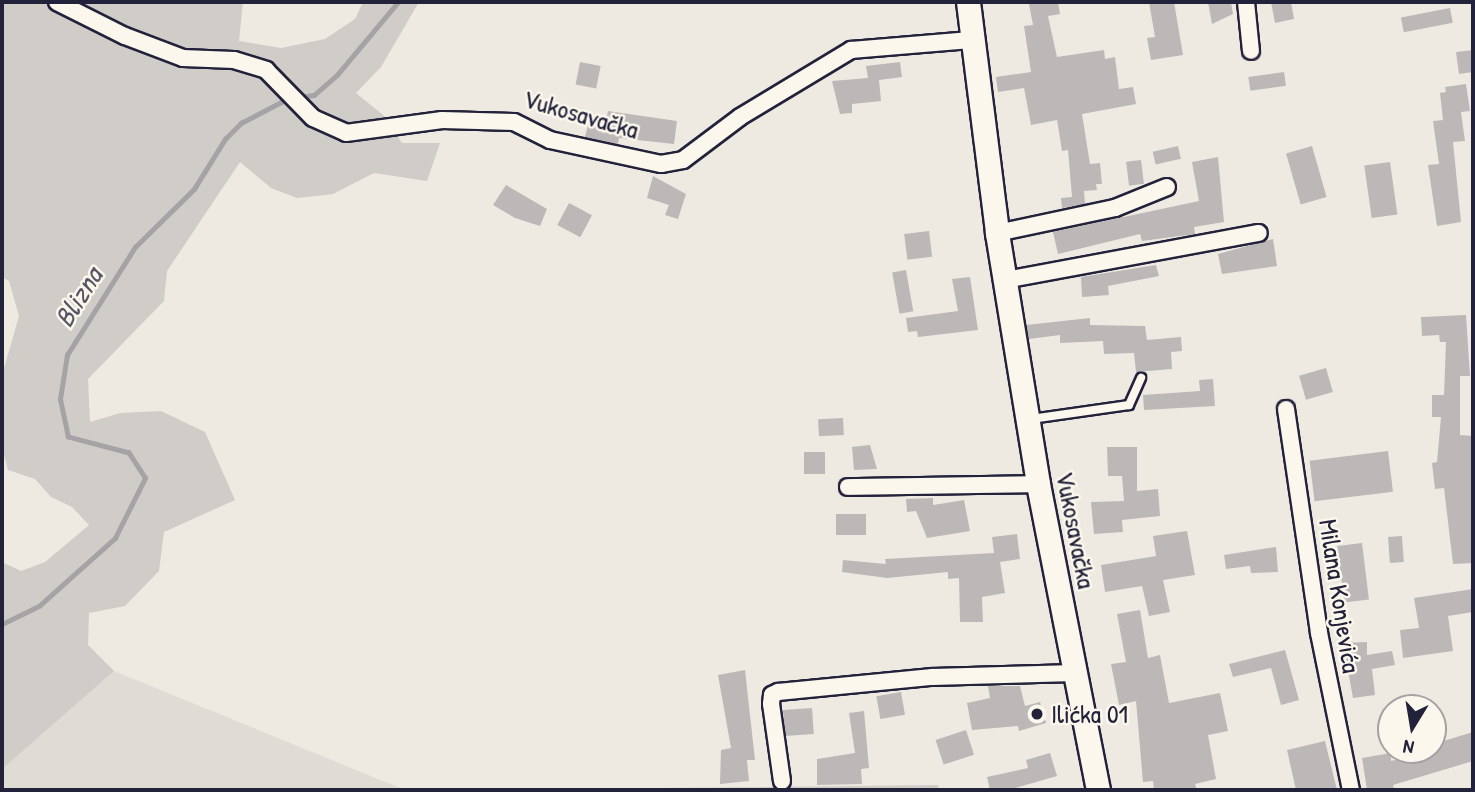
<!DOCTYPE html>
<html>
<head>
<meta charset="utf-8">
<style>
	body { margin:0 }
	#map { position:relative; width:1475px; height:792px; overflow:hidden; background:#eeeae2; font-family:"Patrick Hand",sans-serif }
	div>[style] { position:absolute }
	.built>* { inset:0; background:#dfdbd5 }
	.green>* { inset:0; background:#d0cdc9 }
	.stream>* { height:4.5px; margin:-2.25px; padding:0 2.25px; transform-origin:2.25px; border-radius:2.25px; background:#a6a3a7 }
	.building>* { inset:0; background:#bcb8b8; transform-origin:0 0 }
	.roads { filter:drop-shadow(2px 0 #22223b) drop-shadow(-2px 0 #22223b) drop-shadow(0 2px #22223b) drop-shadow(0 -2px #22223b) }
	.service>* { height:8px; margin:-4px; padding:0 4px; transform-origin:4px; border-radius:4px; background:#fbf7ec }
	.minor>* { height:16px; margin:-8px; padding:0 8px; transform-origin:8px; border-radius:8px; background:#fbf7ec }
	.secondary>* { height:23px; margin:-11.5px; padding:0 11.5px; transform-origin:11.5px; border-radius:11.5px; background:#fbf7ec }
	.dots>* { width:19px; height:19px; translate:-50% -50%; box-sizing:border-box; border:4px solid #fbf7ec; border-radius:50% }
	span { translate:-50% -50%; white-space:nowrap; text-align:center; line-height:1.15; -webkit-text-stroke:5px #fbf7ec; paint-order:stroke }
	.street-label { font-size:26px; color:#22223b }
	.poi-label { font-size:26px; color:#22223b }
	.left { translate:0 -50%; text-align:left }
	.water-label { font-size:28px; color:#575666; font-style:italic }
	.frame { position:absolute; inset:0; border:4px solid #22223b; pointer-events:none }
	.north { position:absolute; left:1377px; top:694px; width:70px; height:70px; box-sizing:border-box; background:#fbf7ec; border:2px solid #a4a2a5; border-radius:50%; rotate:191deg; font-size:19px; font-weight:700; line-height:28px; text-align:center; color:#22223b }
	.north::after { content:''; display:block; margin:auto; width:24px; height:32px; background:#22223b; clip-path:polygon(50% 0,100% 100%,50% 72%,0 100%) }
</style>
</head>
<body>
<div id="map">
	<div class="built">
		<i style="clip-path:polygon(114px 671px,405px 790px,2px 790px,2px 769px,9px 761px)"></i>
	</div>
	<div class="green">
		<i style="clip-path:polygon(2px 2px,243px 2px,239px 41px,281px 48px,325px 39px,355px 19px,363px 2px,419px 2px,381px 67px,356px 93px,383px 115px,402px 143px,440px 143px,427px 181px,374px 173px,333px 194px,297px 198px,271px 188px,240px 162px,167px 271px,164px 301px,88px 379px,90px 422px,120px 413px,161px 411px,205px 432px,235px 500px,164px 532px,159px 571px,125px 606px,89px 613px,88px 645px,114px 671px,2px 769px,2px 562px,21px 571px,45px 562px,89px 525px,72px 507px,51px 497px,35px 479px,8px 470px,2px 448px,2px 375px,19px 316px,9px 281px,2px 277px)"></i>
		<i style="clip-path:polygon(938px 785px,939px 790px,634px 790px,660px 788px)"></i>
	</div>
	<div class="stream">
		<i style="left:298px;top:97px;width:16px;rotate:-7deg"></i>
		<i style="left:314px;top:95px;width:30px;rotate:-41deg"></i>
		<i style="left:337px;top:75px;width:95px;rotate:-50.1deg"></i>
		<i style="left:2px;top:624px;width:41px;rotate:-25.9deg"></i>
		<i style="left:39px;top:606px;width:102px;rotate:-41.8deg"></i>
		<i style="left:115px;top:538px;width:67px;rotate:-63.4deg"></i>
		<i style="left:145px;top:478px;width:30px;rotate:-123deg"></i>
		<i style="left:129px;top:453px;width:63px;rotate:-165.3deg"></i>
		<i style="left:68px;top:437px;width:39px;rotate:-102deg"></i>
		<i style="left:60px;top:399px;width:45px;rotate:-81deg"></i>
		<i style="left:67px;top:355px;width:128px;rotate:-57.8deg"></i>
		<i style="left:135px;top:247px;width:83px;rotate:-44.5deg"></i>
		<i style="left:194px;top:189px;width:59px;rotate:-58.2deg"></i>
		<i style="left:225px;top:139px;width:23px;rotate:-45deg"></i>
		<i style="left:241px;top:123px;width:54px;rotate:-27.5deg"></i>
	</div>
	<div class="building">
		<i style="clip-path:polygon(1058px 2px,1060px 14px,1048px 16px,1057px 57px,1104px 50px,1105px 59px,1115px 57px,1119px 89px,1133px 87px,1136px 104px,1082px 114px,1090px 164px,1100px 163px,1102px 184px,1096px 184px,1097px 190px,1084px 191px,1085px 204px,1062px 208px,1061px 198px,1072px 197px,1068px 150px,1062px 151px,1057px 120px,1031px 125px,1024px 88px,998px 92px,996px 77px,1031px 72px,1024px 26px,1033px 25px,1029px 4px)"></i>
		<i style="clip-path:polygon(1149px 2px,1174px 2px,1183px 55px,1151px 60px,1147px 38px,1155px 37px)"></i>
		<i style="clip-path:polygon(1208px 2px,1231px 2px,1233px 14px,1212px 24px)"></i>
		<i style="clip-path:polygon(1271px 2px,1291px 2px,1294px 19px,1275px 23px)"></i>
		<i style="left:1450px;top:8px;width:15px;height:50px;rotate:79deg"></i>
		<i style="clip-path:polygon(1473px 50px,1473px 72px,1459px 74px,1456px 52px)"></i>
		<i style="left:580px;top:62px;width:21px;height:23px;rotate:11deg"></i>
		<i style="clip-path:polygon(900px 62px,902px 77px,879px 80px,881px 101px,852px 104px,852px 113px,840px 114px,832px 81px,868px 78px,866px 66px)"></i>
		<i style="left:1284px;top:72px;width:14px;height:36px;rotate:82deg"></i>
		<i style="clip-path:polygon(1466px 84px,1470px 111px,1461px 112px,1465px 141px,1453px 142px,1461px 222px,1437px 226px,1428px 165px,1439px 164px,1433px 121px,1443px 120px,1440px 93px,1446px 92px,1445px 87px)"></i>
		<i style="clip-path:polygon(608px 111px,677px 121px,674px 144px,619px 138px,618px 144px,585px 137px,589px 121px,605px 124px)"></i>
		<i style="left:1178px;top:146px;width:13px;height:26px;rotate:77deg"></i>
		<i style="left:1312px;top:146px;width:53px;height:27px;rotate:74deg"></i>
		<i style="clip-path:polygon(1218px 157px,1224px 222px,1194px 227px,1195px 234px,1142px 241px,1140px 234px,1058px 254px,1053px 232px,1199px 201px,1192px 162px)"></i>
		<i style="left:1141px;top:160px;width:24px;height:15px;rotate:83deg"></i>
		<i style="left:1390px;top:162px;width:53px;height:26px;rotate:82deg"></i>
		<i style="clip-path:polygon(653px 176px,686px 194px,678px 219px,665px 215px,669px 205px,647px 198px)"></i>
		<i style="clip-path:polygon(506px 185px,547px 209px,540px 226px,515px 218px,493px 205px)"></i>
		<i style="left:569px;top:203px;width:26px;height:25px;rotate:28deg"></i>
		<i style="left:929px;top:231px;width:26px;height:25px;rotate:83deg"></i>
		<i style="clip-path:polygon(1273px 239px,1277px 266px,1222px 274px,1218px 254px)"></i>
		<i style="clip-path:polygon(1156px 265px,1159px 276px,1108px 286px,1109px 295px,1082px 297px,1081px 277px)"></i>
		<i style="left:906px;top:270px;width:42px;height:14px;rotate:80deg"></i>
		<i style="clip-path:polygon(970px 277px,978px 330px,918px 337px,917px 331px,908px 332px,906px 318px,958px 311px,952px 279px)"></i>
		<i style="clip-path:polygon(1466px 315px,1470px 376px,1460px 376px,1460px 435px,1473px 436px,1473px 563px,1453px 564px,1444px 488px,1435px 489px,1432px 463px,1437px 462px,1441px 417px,1432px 417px,1432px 395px,1444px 395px,1446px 342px,1440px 342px,1439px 335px,1422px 336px,1421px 317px)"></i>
		<i style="clip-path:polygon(1090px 318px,1090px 325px,1145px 326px,1147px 340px,1181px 337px,1182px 351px,1171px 352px,1172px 369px,1136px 372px,1134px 353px,1104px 354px,1103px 341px,1060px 343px,1060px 335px,1029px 339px,1026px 325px)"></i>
		<i style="left:1326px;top:368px;width:25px;height:28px;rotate:74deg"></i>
		<i style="clip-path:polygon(1213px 379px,1215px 406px,1144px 410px,1143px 395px,1200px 391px,1199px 380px)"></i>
		<i style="left:843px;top:418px;width:17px;height:25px;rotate:87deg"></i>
		<i style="clip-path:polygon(870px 445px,877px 469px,854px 470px,852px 447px)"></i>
		<i style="clip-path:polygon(1107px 447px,1137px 447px,1137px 491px,1158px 489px,1160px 516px,1122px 520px,1123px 532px,1094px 534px,1091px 502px,1124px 501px,1122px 476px,1108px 476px)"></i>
		<i style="left:1388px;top:451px;width:41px;height:79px;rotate:83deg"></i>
		<i style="left:804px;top:452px;width:21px;height:22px"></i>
		<i style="clip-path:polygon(933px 498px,933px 505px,964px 500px,970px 531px,927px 538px,916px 511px,907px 512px,906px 499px)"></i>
		<i style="left:836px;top:514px;width:30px;height:21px"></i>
		<i style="clip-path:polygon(1187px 531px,1195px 575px,1163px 580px,1170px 612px,1149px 616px,1142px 586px,1105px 592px,1101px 565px,1156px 556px,1153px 536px)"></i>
		<i style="clip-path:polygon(1017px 534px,1020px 559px,1000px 562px,1005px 593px,982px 597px,983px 622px,960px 622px,959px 578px,948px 579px,948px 572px,887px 578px,842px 572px,843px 560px,886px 564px,885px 559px,994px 553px,992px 537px)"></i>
		<i style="left:1402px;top:536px;width:26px;height:14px;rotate:86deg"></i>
		<i style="left:1362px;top:543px;width:57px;height:25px;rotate:83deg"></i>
		<i style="clip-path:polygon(1276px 547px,1278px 572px,1251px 573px,1250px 566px,1226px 569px,1224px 555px)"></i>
		<i style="clip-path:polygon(1473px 589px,1473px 612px,1448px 616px,1453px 651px,1403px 658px,1400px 630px,1419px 628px,1414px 598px)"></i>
		<i style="clip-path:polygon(1140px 610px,1148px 658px,1160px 655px,1169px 703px,1220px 693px,1228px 731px,1208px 735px,1216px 779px,1195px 784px,1197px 790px,1154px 790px,1153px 781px,1143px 782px,1136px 701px,1119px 705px,1111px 664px,1126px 662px,1117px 614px)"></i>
		<i style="clip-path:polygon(1367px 642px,1367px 655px,1392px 651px,1395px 665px,1372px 669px,1375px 695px,1353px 698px,1343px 643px)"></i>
		<i style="clip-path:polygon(1285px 650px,1299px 700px,1281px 705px,1271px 668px,1233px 677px,1229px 664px)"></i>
		<i style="clip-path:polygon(745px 670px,755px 760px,747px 760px,749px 781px,720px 784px,721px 750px,731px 748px,718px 675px)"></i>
		<i style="clip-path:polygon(988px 686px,1020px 686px,1025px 706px,1040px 702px,1046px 723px,1019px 731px,1018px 726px,972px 730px,967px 703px,990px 698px)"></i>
		<i style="left:901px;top:692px;width:23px;height:25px;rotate:80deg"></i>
		<i style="left:812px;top:708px;width:26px;height:29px;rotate:86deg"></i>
		<i style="clip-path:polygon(864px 711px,869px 768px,861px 769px,862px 784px,817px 785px,817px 759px,855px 753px,849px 713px)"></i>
		<i style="left:966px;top:730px;width:26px;height:32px;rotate:72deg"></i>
		<i style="clip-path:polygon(1473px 732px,1473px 761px,1393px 785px,1394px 790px,1367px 790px,1362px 758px,1391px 753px,1391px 761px,1433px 750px,1437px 743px)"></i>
		<i style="clip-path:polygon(1325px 741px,1337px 790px,1296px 790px,1287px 750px)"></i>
		<i style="clip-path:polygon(1050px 753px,1057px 776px,1008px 790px,990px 790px,987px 777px,1028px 768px,1026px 760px)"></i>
	</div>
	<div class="roads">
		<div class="service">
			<i style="left:1031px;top:419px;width:99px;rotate:-8.1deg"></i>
			<i style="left:1129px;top:405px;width:30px;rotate:-66deg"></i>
		</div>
		<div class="minor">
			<i style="left:57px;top:2px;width:76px;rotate:26.6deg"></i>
			<i style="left:125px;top:36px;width:62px;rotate:20.8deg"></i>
			<i style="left:183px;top:58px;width:51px;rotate:2.2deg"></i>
			<i style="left:234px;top:60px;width:34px;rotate:17deg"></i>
			<i style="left:266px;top:70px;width:67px;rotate:45.6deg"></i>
			<i style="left:313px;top:118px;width:36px;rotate:24deg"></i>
			<i style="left:346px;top:133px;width:97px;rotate:-7.7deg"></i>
			<i style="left:442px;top:120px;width:72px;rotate:1.6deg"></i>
			<i style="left:514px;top:122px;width:40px;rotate:26.6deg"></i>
			<i style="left:550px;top:140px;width:114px;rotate:12.2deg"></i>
			<i style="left:661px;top:164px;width:22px;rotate:-10deg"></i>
			<i style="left:683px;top:160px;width:71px;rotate:-37deg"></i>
			<i style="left:740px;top:117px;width:130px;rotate:-31.1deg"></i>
			<i style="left:851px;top:50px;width:120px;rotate:-4.8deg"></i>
			<i style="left:1246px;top:2px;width:49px;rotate:84.2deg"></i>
			<i style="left:997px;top:233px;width:121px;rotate:-12deg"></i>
			<i style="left:1115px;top:208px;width:56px;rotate:-22deg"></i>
			<i style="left:1005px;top:280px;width:258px;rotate:-10.5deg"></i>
			<i style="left:1286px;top:409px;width:226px;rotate:81.6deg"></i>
			<i style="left:1319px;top:633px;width:160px;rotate:78.5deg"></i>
			<i style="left:848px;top:487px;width:190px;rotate:-0.9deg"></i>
			<i style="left:782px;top:781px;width:78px;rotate:-98.1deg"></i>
			<i style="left:771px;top:704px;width:9px;rotate:-84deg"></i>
			<i style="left:772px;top:695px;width:7px;rotate:-27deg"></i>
			<i style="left:778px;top:692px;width:155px;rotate:-5.6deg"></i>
			<i style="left:932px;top:677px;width:143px;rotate:-1.6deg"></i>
		</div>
		<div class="secondary">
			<i style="left:968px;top:2px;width:233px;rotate:82.8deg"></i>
			<i style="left:997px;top:233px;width:254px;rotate:80.7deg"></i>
			<i style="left:1038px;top:484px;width:312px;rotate:78.9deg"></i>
		</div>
	</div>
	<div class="dots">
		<i style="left:1037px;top:714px;background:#22223b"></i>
	</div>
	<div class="street-label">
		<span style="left:581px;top:114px;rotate:16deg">Vukosavačka</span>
		<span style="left:1076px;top:530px;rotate:79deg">Vukosavačka</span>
		<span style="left:1340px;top:596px;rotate:81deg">Milana Konjevića</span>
	</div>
	<div class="poi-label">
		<span class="left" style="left:1051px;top:714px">Ilićka 01</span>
	</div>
	<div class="water-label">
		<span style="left:78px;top:297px;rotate:-58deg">Blizna</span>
	</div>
	<div class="frame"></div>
	<div class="north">N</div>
</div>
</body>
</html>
